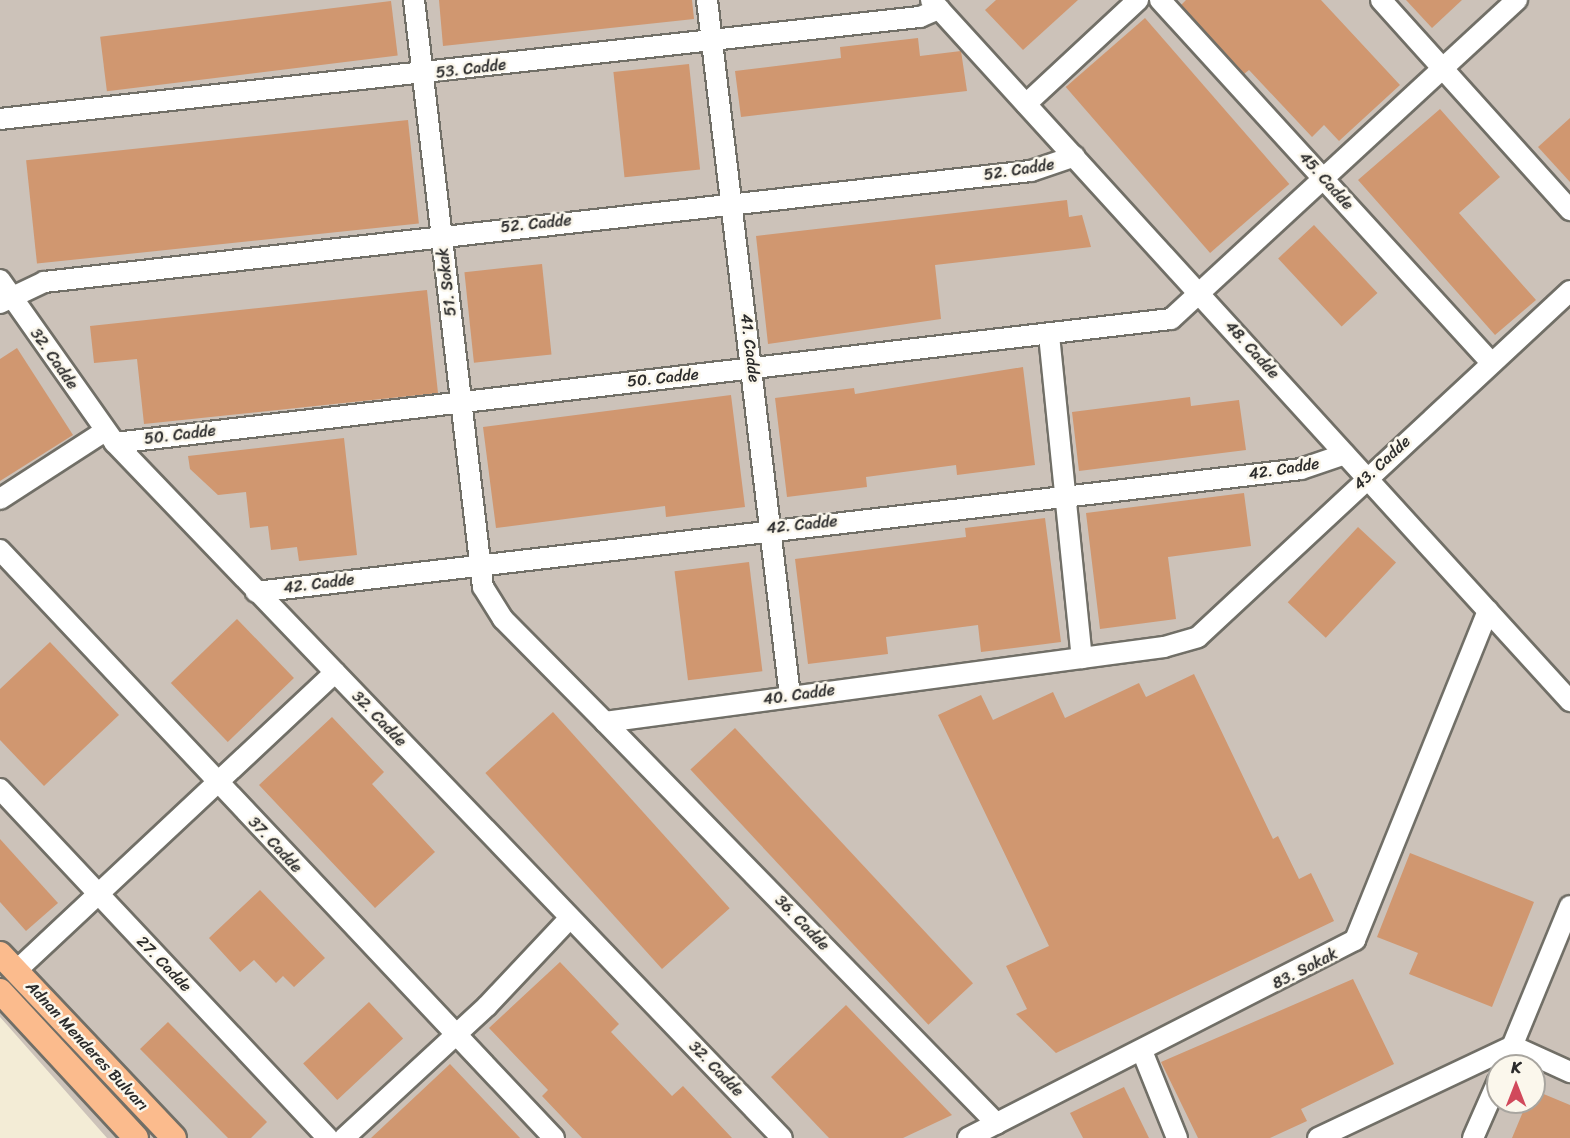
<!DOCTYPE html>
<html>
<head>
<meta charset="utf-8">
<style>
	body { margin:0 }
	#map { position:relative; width:1570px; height:1138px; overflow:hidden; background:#f3ecd6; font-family:Sriracha,sans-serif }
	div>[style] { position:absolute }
	.industrial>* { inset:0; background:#ccc2b9 }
	.building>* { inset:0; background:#d09770; transform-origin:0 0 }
	.roads { filter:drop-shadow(2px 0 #716f67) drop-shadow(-2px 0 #716f67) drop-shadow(0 2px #716f67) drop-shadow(0 -2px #716f67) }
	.minor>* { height:20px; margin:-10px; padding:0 10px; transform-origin:10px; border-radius:10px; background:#fff }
	.major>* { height:24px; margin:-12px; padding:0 12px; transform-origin:12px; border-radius:12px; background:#fbbb8d }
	span { translate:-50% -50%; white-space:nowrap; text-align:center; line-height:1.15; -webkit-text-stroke:5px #fbf7ec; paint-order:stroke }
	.street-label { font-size:16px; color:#2b2b2b }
	.north { position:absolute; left:1486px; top:1054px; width:60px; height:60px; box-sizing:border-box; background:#fbf7ec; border:2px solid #a8a59f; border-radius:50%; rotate:0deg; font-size:16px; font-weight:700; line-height:24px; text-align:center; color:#2b2b2b }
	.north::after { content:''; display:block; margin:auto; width:21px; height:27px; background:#d1495b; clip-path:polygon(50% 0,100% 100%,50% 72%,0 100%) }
</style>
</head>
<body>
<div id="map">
	<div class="industrial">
		<i style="clip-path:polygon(evenodd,0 0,1570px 0,1570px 1138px,107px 1138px,0 1017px,0 0,1498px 1066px,1534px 1066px,1534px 1102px,1498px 1102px,1498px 1066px)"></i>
	</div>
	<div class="building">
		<i style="clip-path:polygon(439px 0,692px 0,694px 19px,443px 46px)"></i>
		<i style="clip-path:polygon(996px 0,1078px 0,1023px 50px,985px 10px)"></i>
		<i style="clip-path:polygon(1186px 0,1321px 0,1400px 85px,1339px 141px,1324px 125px,1312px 137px,1249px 70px,1244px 74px,1181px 5px)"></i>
		<i style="clip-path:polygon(1406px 0,1462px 0,1432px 28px)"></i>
		<i style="left:391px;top:1px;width:55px;height:293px;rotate:83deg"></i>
		<i style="left:1145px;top:18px;width:220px;height:105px;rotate:49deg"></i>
		<i style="clip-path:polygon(918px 38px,920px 56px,961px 51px,967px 91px,741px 117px,735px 71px,841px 58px,840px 47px)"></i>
		<i style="left:689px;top:64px;width:106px;height:76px;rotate:84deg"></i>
		<i style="clip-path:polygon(1440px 109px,1500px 177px,1459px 213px,1536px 300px,1495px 335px,1358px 180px)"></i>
		<i style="clip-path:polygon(1570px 118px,1570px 182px,1538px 147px)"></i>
		<i style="left:408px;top:120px;width:104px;height:384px;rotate:84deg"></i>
		<i style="clip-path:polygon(1067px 200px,1069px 217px,1082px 215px,1091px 247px,935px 265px,941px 319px,768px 344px,756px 236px)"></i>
		<i style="left:1314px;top:225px;width:93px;height:49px;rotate:47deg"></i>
		<i style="left:542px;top:264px;width:91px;height:78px;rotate:84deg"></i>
		<i style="clip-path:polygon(427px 290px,438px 393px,144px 424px,137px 359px,94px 363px,90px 326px)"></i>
		<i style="clip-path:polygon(17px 348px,73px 435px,0 481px,0 359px)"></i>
		<i style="clip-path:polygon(1023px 367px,1035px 465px,957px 475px,956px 465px,866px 477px,867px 487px,787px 497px,775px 398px,854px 388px,855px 394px)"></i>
		<i style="clip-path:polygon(731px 395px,745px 507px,666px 517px,665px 506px,496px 528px,483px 427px)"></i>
		<i style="clip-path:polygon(1190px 397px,1191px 406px,1239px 400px,1246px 450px,1079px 471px,1072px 412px)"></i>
		<i style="clip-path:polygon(344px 438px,357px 555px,299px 561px,297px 547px,271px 550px,268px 526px,250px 528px,246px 492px,218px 495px,190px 469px,188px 456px)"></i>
		<i style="clip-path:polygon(1244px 493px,1251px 546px,1168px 557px,1176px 619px,1100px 629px,1086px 513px)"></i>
		<i style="clip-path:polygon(1045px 518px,1061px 642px,981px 652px,978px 625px,886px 637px,888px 654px,808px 664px,795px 559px,966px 537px,965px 528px)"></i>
		<i style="left:1358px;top:527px;width:52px;height:103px;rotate:43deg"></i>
		<i style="left:749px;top:562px;width:110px;height:75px;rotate:83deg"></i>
		<i style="left:237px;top:619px;width:82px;height:92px;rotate:46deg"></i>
		<i style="clip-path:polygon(50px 642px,119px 715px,44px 786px,0 740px,0 689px)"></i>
		<i style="clip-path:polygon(1194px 674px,1273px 839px,1278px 836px,1299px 879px,1311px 873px,1334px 921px,1056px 1053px,1016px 1014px,1027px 1009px,1006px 966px,1049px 946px,938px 715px,981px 695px,993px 720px,1053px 692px,1065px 718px,1139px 683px,1146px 697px)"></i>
		<i style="left:553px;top:712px;width:264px;height:91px;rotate:48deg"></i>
		<i style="clip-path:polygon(332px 717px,384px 772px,372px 784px,435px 852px,375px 908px,259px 785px)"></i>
		<i style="left:735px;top:728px;width:349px;height:61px;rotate:47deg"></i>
		<i style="clip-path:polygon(0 839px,58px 903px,26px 931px,0 902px)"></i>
		<i style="clip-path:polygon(1410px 853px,1534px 902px,1492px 1007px,1409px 974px,1418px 953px,1377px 937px)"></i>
		<i style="clip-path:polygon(260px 890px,325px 958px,294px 987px,283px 976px,276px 983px,254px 960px,240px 972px,209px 938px)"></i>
		<i style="clip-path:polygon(560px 962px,619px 1024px,611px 1032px,672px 1096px,683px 1086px,732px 1138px,582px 1138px,542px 1096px,548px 1090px,489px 1028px)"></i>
		<i style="clip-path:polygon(1353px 979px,1394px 1064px,1301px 1109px,1307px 1121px,1270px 1138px,1198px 1138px,1161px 1062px)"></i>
		<i style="left:369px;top:1002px;width:50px;height:90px;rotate:47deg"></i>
		<i style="clip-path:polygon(846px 1005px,952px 1115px,903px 1138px,829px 1138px,771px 1077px)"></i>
		<i style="clip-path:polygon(168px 1022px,267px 1122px,251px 1138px,228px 1138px,140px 1049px)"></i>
		<i style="clip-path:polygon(450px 1064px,520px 1138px,371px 1138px)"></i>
		<i style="clip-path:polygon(1124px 1087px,1149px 1138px,1083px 1138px,1070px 1113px)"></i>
		<i style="clip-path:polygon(1534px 1090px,1570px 1105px,1570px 1138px,1512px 1138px,1527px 1102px,1534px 1102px)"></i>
	</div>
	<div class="roads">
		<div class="minor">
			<i style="left:414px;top:0;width:591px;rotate:83.3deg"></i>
			<i style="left:483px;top:587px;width:38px;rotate:58deg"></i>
			<i style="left:503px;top:619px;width:145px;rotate:45.3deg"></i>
			<i style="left:605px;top:722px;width:564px;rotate:-7.64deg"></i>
			<i style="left:1164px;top:647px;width:35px;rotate:-16deg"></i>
			<i style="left:1198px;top:637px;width:508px;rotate:-42.93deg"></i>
			<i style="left:707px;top:0;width:701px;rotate:83.2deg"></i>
			<i style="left:931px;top:0;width:949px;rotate:47.65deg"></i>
			<i style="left:1160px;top:0;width:491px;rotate:47.6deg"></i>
			<i style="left:1381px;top:0;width:283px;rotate:48deg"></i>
			<i style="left:1026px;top:104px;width:153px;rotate:-42.9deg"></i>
			<i style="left:0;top:119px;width:926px;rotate:-6.33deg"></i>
			<i style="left:920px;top:17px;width:21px;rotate:-23deg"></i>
			<i style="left:0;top:280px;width:199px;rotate:54.8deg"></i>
			<i style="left:115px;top:443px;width:963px;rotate:46.18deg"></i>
			<i style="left:0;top:303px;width:49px;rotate:-25.5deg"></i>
			<i style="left:44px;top:282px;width:993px;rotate:-6.42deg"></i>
			<i style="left:1031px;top:171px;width:46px;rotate:-18.8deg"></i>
			<i style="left:1049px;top:335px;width:325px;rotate:84.2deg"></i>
			<i style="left:115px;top:443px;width:1063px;rotate:-6.7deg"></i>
			<i style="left:1171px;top:319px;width:471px;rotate:-42.7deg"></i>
			<i style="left:0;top:499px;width:125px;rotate:-32.9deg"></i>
			<i style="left:0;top:550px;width:808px;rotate:46.71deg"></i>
			<i style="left:256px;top:592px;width:1052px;rotate:-6.71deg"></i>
			<i style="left:1301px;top:469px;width:46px;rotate:-18.8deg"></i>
			<i style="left:605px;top:722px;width:561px;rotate:45.72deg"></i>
			<i style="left:0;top:789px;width:479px;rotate:46.8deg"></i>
			<i style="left:16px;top:971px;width:437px;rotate:-43.1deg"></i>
			<i style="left:1142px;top:1051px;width:94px;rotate:68.1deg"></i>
			<i style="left:1504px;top:1066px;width:173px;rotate:-67.6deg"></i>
			<i style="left:344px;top:1138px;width:195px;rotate:-42.7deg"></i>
			<i style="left:487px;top:1006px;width:121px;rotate:-46.7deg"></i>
			<i style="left:968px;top:1138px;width:435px;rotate:-27.1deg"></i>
			<i style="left:1355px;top:940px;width:355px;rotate:-68deg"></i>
			<i style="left:1318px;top:1138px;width:216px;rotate:-25.3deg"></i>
			<i style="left:1513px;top:1046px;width:63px;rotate:24.5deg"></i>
			<i style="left:1473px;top:1138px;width:62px;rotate:-66.3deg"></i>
		</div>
		<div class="major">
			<i style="left:0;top:954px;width:253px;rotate:46.6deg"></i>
			<i style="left:0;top:991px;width:200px;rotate:47.2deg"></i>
		</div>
	</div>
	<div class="street-label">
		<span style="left:471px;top:69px;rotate:-7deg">53. Cadde</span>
		<span style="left:1019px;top:170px;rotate:-9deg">52. Cadde</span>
		<span style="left:1326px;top:181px;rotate:48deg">45. Cadde</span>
		<span style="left:536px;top:224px;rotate:-6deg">52. Cadde</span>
		<span style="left:447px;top:282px;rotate:-97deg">51. Sokak</span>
		<span style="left:750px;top:348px;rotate:83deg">41. Cadde</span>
		<span style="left:1252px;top:350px;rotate:48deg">48. Cadde</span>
		<span style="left:54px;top:359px;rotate:55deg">32. Cadde</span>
		<span style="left:663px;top:378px;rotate:-6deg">50. Cadde</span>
		<span style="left:180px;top:435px;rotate:-7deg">50. Cadde</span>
		<span style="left:1382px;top:463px;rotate:-43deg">43. Cadde</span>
		<span style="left:1284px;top:469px;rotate:-9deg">42. Cadde</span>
		<span style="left:802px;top:525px;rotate:-6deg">42. Cadde</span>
		<span style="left:319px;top:584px;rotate:-7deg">42. Cadde</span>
		<span style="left:799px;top:695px;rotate:-8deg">40. Cadde</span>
		<span style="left:379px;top:719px;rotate:46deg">32. Cadde</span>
		<span style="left:275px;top:845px;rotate:47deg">37. Cadde</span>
		<span style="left:802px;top:923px;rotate:46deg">36. Cadde</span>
		<span style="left:164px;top:964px;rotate:46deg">27. Cadde</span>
		<span style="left:1305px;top:969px;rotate:-27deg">83. Sokak</span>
		<span style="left:87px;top:1046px;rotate:47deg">Adnan Menderes Bulvarı</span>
		<span style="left:716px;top:1069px;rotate:46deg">32. Cadde</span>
	</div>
	<div class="north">K</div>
</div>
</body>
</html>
